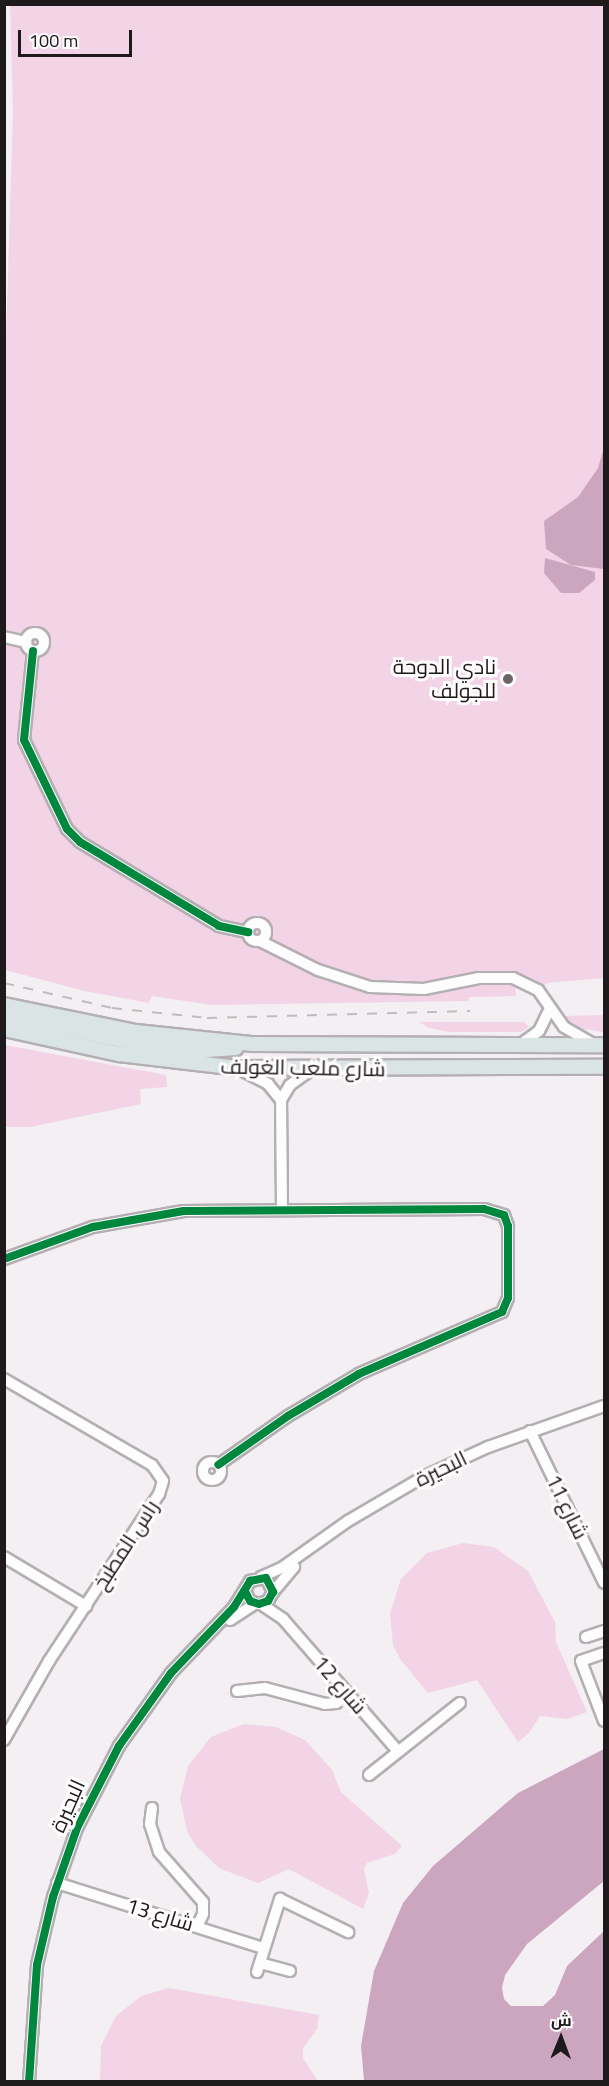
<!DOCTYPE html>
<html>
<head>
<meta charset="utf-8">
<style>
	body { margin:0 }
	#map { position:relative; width:609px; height:2086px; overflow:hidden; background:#f4eff2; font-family:Georgia,Cairo,serif }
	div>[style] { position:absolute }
	.green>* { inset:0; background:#f2d4e6 }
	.water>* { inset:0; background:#cca5be }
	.roads { filter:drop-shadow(2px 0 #b3afb2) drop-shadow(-2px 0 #b3afb2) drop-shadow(0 2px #b3afb2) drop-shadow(0 -2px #b3afb2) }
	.minor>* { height:10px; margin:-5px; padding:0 5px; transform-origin:5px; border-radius:5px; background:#fdfdfd }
	.minor>.ring { margin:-5px; padding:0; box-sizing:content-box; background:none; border:10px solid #fdfdfd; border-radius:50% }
	.major>* { height:14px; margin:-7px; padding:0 7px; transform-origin:7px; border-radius:7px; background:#dbe4e5 }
	.rail>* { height:2px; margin-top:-1px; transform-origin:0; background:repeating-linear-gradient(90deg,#bebdbe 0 10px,transparent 0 20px) }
	.cycleway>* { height:8px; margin:-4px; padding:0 4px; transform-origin:4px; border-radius:4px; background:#00873e }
	.dots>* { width:16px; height:16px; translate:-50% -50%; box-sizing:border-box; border:3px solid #fefcfd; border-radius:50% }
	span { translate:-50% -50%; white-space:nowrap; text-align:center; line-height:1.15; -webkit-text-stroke:6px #fefcfd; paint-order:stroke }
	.poi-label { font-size:21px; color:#1e1a1c }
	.right { translate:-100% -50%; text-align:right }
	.street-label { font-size:21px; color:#1e1a1c }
	.frame { position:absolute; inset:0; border:6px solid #1e1a1c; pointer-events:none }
	.north { position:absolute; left:531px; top:2008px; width:60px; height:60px; -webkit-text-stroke:4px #fefcfd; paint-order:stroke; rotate:1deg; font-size:16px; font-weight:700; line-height:24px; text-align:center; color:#1e1a1c }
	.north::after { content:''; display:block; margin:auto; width:21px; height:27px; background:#1e1a1c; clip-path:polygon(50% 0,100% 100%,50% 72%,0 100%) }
	.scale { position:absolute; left:18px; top:30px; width:114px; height:27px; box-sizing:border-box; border:3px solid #1e1a1c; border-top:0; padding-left:8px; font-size:18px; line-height:21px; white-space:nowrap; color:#1e1a1c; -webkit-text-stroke:4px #fefcfd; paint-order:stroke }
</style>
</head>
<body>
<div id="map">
	<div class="green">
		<i style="clip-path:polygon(10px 5px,604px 5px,604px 978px,547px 983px,535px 992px,515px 984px,516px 996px,469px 997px,469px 1001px,212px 1005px,152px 996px,149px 1003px,85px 991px,5px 970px,5px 372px,13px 111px)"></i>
		<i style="clip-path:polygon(604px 1015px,604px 1032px,575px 1028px,564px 1016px)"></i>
		<i style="clip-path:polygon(419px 1022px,524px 1022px,529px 1027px,521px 1032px,450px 1032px,429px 1028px)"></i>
		<i style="clip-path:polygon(5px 1045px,166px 1075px,167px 1087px,140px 1089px,141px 1104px,30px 1127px,5px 1127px)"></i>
		<i style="clip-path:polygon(463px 1543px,494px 1547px,528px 1571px,555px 1622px,556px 1642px,587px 1712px,567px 1719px,540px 1716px,529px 1733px,518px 1742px,477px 1680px,428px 1693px,400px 1659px,393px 1645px,390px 1613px,401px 1579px,427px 1553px)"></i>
		<i style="clip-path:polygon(244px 1724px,276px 1727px,305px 1740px,332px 1770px,341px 1792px,402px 1846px,395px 1854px,367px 1863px,364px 1869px,369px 1893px,363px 1909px,289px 1869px,258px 1883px,219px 1868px,195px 1845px,187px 1831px,180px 1799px,188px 1766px,211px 1737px)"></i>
		<i style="clip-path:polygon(169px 1988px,319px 2015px,317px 2029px,303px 2048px,303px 2058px,318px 2081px,100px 2081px,101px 2046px,116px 2016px,141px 1996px)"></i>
	</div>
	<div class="water">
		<i style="clip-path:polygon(604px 448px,604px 569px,571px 565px,546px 549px,544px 521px,578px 497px,598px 468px)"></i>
		<i style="clip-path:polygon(545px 558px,595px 572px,595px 580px,579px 593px,561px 593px,544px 573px)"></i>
		<i style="clip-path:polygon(604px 1749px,604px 1881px,527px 1944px,505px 1975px,502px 1988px,504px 1999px,511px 2006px,543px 2006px,555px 1995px,567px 1966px,604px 1931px,604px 2081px,364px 2081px,361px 2046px,374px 1971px,403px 1903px,433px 1866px,518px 1793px)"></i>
	</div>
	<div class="roads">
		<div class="minor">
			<i class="ring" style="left:26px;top:633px;width:8px;height:8px"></i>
			<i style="left:4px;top:637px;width:23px;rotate:13deg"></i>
			<i style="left:33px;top:651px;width:89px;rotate:95.8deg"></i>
			<i style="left:24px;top:740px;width:99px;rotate:64.2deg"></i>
			<i style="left:67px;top:829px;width:18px;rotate:45deg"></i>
			<i style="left:80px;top:842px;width:162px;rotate:31.1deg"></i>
			<i style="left:219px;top:926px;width:30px;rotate:12deg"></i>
			<i class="ring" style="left:248px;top:923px;width:8px;height:8px"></i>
			<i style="left:260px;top:941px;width:65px;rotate:26.6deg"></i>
			<i style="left:318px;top:970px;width:55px;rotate:18.1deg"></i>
			<i style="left:370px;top:987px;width:54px;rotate:2.1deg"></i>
			<i style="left:424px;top:989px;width:56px;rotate:-11.3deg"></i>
			<i style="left:479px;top:978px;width:34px"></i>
			<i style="left:513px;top:978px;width:28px;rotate:26deg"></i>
			<i style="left:538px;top:990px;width:45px;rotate:54.9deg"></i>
			<i style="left:564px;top:1027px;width:32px;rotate:30deg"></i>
			<i style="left:521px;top:1044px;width:22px;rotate:-36deg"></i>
			<i style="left:539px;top:1031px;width:25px;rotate:-64deg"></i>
			<i style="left:239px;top:1069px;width:33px;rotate:27deg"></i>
			<i style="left:268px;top:1084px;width:21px;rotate:51deg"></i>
			<i style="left:282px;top:1209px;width:109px;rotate:-90.5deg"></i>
			<i style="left:281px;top:1100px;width:17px;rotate:-59deg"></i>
			<i style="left:290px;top:1085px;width:24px;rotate:-36deg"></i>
			<i style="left:4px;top:1259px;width:95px;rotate:-19.8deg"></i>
			<i style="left:93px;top:1227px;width:92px;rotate:-10deg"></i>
			<i style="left:184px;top:1211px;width:300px;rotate:-0.4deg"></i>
			<i style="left:484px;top:1209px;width:21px;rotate:17deg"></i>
			<i style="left:504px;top:1215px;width:12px;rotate:70deg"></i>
			<i style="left:508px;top:1226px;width:72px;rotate:90deg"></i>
			<i style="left:508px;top:1298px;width:15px;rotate:113deg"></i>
			<i style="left:502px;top:1312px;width:156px;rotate:156.6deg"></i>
			<i style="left:359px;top:1374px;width:82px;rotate:149.4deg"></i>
			<i style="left:288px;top:1416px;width:85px;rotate:145deg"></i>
			<i style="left:4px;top:1379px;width:171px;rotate:30.2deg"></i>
			<i style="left:152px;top:1465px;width:19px;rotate:55deg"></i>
			<i style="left:163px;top:1481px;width:14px;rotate:107deg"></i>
			<i style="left:159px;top:1494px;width:200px;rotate:123.4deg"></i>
			<i style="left:49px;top:1661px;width:91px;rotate:119.7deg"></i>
			<i style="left:530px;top:1431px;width:169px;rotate:64deg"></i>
			<i class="ring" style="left:203px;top:1462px;width:8px;height:8px"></i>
			<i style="left:4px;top:1557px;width:96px;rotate:30.9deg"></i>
			<i style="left:261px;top:1577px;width:24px;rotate:-24deg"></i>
			<i style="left:283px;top:1567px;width:80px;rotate:-35.3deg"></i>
			<i style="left:348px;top:1521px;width:87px;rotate:-30.4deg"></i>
			<i style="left:423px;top:1477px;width:72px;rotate:-24.8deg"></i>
			<i style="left:488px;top:1447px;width:123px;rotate:-19.5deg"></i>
			<i style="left:273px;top:1592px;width:33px;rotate:-50deg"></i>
			<i style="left:261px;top:1604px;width:27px;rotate:34deg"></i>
			<i style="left:283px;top:1619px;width:174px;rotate:49deg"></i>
			<i style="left:230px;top:1620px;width:30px;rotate:-33deg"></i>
			<i style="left:586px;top:1637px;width:19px;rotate:-18deg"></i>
			<i style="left:604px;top:1653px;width:24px;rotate:161deg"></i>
			<i style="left:581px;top:1661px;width:64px;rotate:69deg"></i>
			<i style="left:237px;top:1691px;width:28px;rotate:-6deg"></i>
			<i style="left:265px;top:1688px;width:62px;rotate:14.9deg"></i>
			<i style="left:325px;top:1704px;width:11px;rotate:-5deg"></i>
			<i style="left:336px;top:1703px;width:16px;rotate:-35deg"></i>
			<i style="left:369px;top:1775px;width:116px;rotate:-38.4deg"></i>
			<i style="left:152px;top:1808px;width:16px;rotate:97deg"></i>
			<i style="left:150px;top:1824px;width:29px;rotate:72deg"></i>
			<i style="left:159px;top:1852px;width:67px;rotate:48.7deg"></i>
			<i style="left:203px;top:1902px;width:12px;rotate:90deg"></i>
			<i style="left:203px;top:1914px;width:14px;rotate:115deg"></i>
			<i style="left:57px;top:1883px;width:216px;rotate:17.5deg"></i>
			<i style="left:260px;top:1963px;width:31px;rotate:15deg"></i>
			<i style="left:257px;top:1972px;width:77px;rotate:-72.5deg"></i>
			<i style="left:280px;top:1899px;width:76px;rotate:25.9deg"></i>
			<i style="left:29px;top:2082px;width:117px;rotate:-86.1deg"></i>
			<i style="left:37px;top:1965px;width:70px;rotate:-76.8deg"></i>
			<i style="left:53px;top:1897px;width:73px;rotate:-70.8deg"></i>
			<i style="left:77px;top:1828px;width:92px;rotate:-62.9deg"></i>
			<i style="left:119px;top:1746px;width:90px;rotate:-54.5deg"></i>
			<i style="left:171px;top:1673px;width:91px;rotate:-46.3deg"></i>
			<i style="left:234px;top:1607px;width:31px;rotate:-58deg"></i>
			<i style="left:250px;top:1581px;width:16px;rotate:-11deg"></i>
			<i style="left:266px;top:1578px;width:16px;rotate:63deg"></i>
			<i style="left:273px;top:1592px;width:10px;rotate:119deg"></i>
			<i style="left:268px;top:1601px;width:9px;rotate:162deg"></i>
			<i style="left:259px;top:1604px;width:9px;rotate:-162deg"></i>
			<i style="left:250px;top:1601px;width:11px;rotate:-117deg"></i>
		</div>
		<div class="major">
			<i style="left:4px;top:1005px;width:135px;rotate:11.6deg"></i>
			<i style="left:136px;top:1032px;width:118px;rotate:5.9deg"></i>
			<i style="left:253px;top:1044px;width:351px;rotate:0.2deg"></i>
			<i style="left:4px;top:1016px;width:144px;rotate:11.6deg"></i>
			<i style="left:145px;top:1045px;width:48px;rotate:7.1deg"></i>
			<i style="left:193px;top:1051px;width:43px;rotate:-4deg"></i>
			<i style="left:4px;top:1029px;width:118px;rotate:12.3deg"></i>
			<i style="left:119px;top:1054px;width:120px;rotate:6.7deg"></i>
			<i style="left:238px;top:1068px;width:366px;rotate:-0.2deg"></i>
		</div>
	</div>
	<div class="rail">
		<i style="left:4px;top:983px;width:111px;rotate:13deg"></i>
		<i style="left:112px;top:1008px;width:96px;rotate:6deg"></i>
		<i style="left:207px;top:1018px;width:263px;rotate:-1.5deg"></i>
	</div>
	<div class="cycleway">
		<i style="left:33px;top:651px;width:89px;rotate:95.8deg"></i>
		<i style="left:24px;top:740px;width:99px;rotate:64.2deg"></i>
		<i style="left:67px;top:829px;width:18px;rotate:45deg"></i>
		<i style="left:80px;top:842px;width:162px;rotate:31.1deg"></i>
		<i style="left:219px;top:926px;width:30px;rotate:12deg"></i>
		<i style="left:4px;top:1259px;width:95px;rotate:-19.8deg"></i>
		<i style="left:93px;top:1227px;width:92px;rotate:-10deg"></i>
		<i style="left:184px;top:1211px;width:300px;rotate:-0.4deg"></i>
		<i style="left:484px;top:1209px;width:21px;rotate:17deg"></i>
		<i style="left:504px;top:1215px;width:12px;rotate:70deg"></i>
		<i style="left:508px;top:1226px;width:72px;rotate:90deg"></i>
		<i style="left:508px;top:1298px;width:15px;rotate:113deg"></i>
		<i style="left:502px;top:1312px;width:156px;rotate:156.6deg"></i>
		<i style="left:359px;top:1374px;width:82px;rotate:149.4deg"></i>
		<i style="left:288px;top:1416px;width:85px;rotate:145deg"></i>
		<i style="left:29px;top:2082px;width:117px;rotate:-86.1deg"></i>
		<i style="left:37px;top:1965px;width:70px;rotate:-76.8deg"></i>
		<i style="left:53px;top:1897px;width:73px;rotate:-70.8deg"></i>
		<i style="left:77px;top:1828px;width:92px;rotate:-62.9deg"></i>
		<i style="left:119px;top:1746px;width:90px;rotate:-54.5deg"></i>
		<i style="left:171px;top:1673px;width:91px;rotate:-46.3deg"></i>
		<i style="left:234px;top:1607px;width:31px;rotate:-58deg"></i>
		<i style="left:250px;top:1581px;width:16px;rotate:-11deg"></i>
		<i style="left:266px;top:1578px;width:16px;rotate:63deg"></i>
		<i style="left:273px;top:1592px;width:10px;rotate:119deg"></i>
		<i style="left:268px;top:1601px;width:9px;rotate:162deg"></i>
		<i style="left:259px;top:1604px;width:9px;rotate:-162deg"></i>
		<i style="left:250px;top:1601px;width:11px;rotate:-117deg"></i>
	</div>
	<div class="dots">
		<i style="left:508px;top:679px;background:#696567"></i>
	</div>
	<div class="poi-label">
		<span class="right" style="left:496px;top:679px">نادي الدوحة<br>للجولف</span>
	</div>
	<div class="street-label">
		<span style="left:303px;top:1068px;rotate:1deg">شارع ملعب الغولف</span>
		<span style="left:441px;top:1469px;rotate:-26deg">البحيرة</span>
		<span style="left:567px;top:1507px;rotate:64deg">شارع 11</span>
		<span style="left:126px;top:1545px;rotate:-57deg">راس المطبخ</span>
		<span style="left:340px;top:1685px;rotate:49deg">شارع 12</span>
		<span style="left:68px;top:1806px;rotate:-66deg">البحيرة</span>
		<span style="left:160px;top:1915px;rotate:17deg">شارع 13</span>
	</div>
	<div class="frame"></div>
	<div class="north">ش</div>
	<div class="scale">100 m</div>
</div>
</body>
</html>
